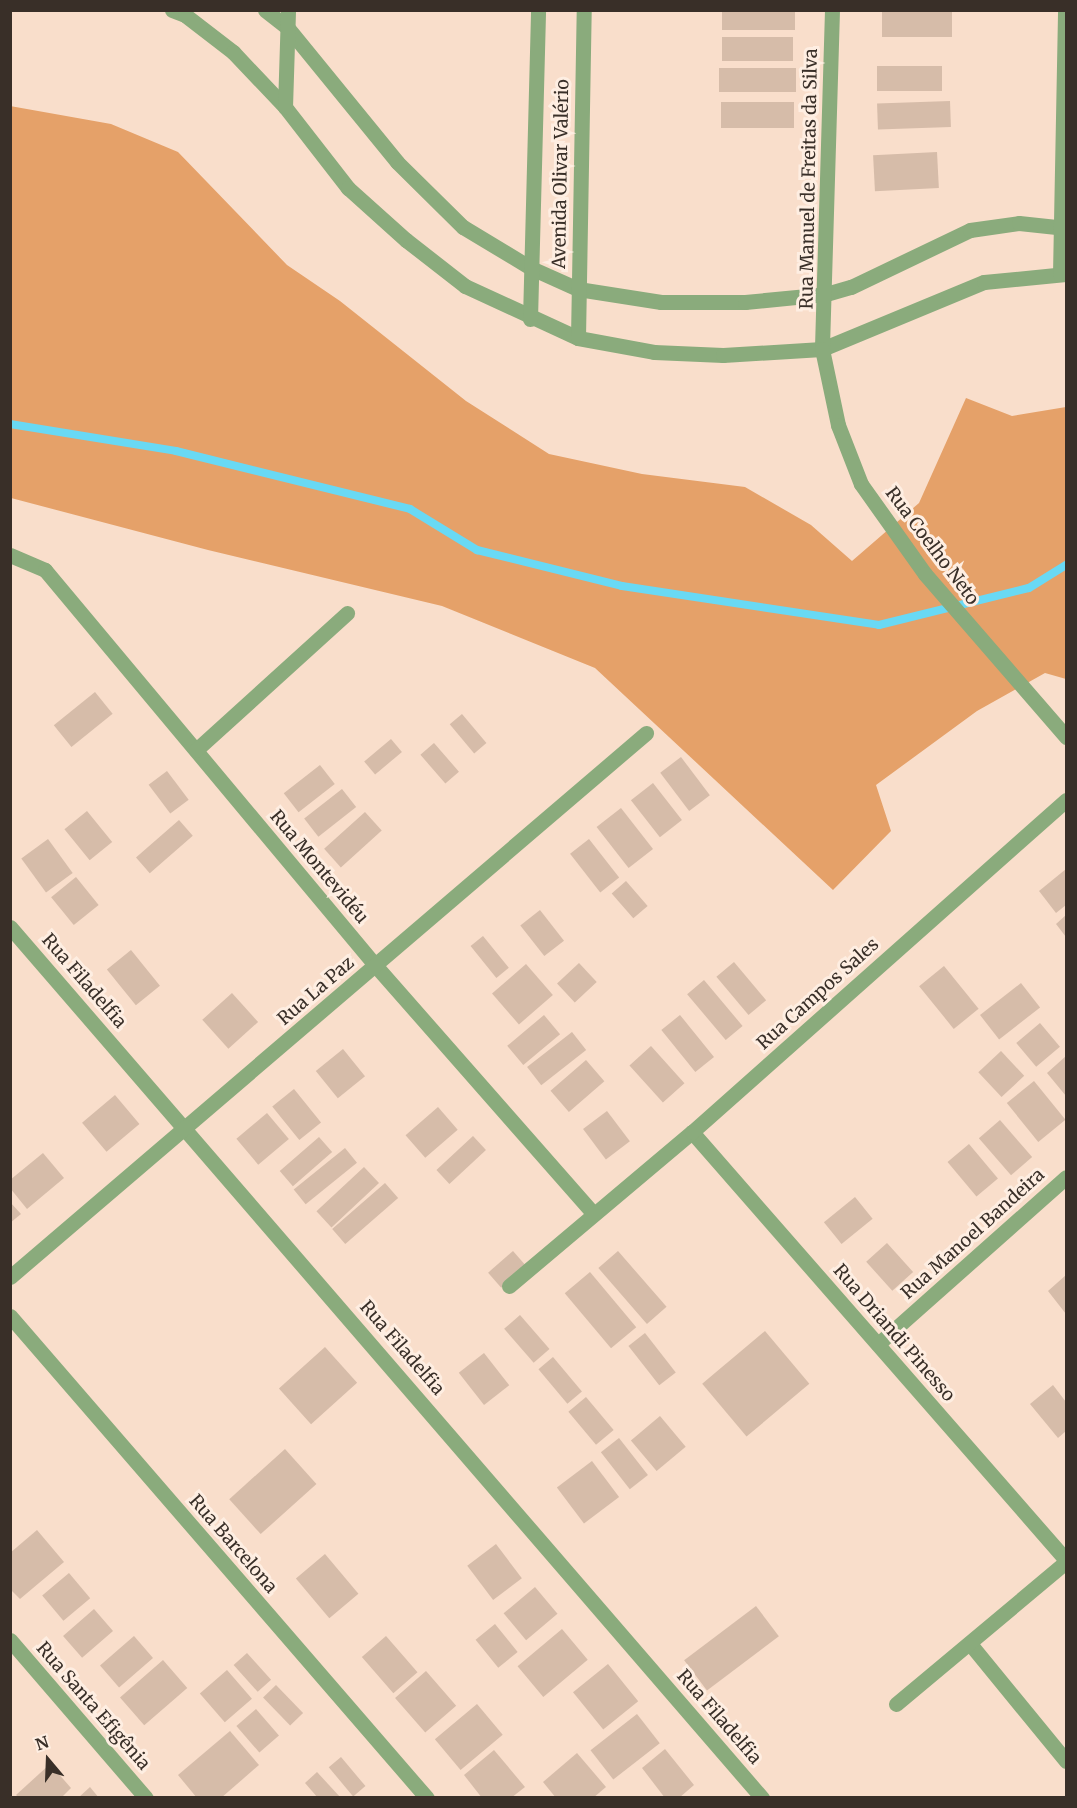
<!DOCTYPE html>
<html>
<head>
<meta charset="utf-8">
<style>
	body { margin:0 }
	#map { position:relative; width:1077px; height:1808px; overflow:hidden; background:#f9decb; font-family:Merriweather,serif }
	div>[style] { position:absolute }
	.forest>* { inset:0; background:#e5a169 }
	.stream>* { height:8px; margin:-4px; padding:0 4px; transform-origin:4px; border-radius:4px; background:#69d9f4 }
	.building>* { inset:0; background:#d6bca9; transform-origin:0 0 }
	.street>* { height:15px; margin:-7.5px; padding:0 7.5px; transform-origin:7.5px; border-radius:7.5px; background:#8aab7c }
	span { translate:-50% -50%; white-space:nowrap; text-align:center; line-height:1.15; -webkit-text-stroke:6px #feeee2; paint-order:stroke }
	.street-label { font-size:18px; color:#392f28 }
	.frame { position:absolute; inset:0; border:12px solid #392f28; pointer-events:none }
	.north { position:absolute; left:18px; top:1730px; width:60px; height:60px; -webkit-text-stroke:4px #feeee2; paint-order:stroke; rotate:341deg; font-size:16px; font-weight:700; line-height:24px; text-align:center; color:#392f28 }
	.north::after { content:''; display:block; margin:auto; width:21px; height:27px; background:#392f28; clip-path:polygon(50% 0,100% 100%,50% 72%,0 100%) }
</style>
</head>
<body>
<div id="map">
	<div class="forest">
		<i style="clip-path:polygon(10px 106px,111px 124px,178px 152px,287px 265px,340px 301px,466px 401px,549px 454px,642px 474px,745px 487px,811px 525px,852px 561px,919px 503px,966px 398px,1012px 416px,1066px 407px,1066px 679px,1045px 673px,977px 711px,876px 785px,891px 831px,833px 890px,595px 668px,442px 606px,208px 550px,11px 498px)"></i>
	</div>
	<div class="stream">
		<i style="left:10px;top:424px;width:168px;rotate:9.2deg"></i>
		<i style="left:176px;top:451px;width:241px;rotate:13.9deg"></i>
		<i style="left:410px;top:509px;width:79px;rotate:31.5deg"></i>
		<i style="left:477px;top:550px;width:149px;rotate:13.9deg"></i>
		<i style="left:622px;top:586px;width:260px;rotate:8.6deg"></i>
		<i style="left:879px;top:625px;width:154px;rotate:-13.9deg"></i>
		<i style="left:1029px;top:588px;width:44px;rotate:-31.9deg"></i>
	</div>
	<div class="building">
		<i style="left:722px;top:10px;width:73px;height:20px"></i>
		<i style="left:882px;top:10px;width:70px;height:27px"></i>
		<i style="left:793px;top:37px;width:24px;height:71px;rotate:90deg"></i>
		<i style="left:877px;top:66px;width:65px;height:25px"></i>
		<i style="left:796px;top:68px;width:24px;height:77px;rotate:90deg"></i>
		<i style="left:950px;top:101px;width:26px;height:73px;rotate:88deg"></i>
		<i style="left:794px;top:102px;width:26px;height:73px;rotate:90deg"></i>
		<i style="left:937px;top:152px;width:36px;height:64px;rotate:87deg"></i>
		<i style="left:95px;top:692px;width:28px;height:53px;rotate:51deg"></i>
		<i style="left:462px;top:714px;width:38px;height:16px;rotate:50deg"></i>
		<i style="left:391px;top:739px;width:17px;height:35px;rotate:50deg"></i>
		<i style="left:434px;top:743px;width:38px;height:18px;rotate:49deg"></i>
		<i style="left:681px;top:757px;width:48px;height:26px;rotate:53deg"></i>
		<i style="left:320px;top:765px;width:24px;height:46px;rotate:52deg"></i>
		<i style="left:167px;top:771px;width:36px;height:23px;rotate:53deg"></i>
		<i style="left:653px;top:783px;width:47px;height:28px;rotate:52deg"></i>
		<i style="left:342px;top:789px;width:23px;height:48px;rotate:52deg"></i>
		<i style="left:621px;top:808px;width:52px;height:31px;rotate:52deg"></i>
		<i style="left:87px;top:811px;width:40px;height:29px;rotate:51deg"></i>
		<i style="left:365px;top:812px;width:25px;height:55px;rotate:48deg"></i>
		<i style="left:179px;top:820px;width:21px;height:57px;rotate:49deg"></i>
		<i style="left:48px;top:839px;width:42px;height:33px;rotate:54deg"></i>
		<i style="left:589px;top:839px;width:49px;height:24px;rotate:52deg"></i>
		<i style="clip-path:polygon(1066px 869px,1066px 905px,1056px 913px,1039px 891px)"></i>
		<i style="left:76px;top:877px;width:36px;height:32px;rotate:51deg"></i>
		<i style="left:626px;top:881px;width:33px;height:19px;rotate:49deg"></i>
		<i style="left:540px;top:910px;width:39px;height:25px;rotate:52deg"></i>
		<i style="clip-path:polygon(1066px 915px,1066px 937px,1056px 924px)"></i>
		<i style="left:483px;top:936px;width:41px;height:16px;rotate:51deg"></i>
		<i style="left:131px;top:950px;width:46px;height:31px;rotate:51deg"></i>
		<i style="left:734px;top:962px;width:50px;height:23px;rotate:50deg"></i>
		<i style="left:579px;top:963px;width:26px;height:30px;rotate:47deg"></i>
		<i style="left:526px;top:964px;width:41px;height:45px;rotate:49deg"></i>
		<i style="left:944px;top:966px;width:55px;height:32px;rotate:51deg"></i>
		<i style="left:704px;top:980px;width:60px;height:22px;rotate:50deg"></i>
		<i style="left:1021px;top:983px;width:31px;height:52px;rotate:52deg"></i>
		<i style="left:232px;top:993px;width:39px;height:40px;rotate:48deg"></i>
		<i style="left:544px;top:1015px;width:25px;height:48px;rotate:50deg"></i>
		<i style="left:680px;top:1015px;width:54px;height:24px;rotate:51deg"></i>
		<i style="left:1040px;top:1023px;width:31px;height:31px;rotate:50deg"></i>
		<i style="left:572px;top:1032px;width:23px;height:57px;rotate:52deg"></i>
		<i style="left:651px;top:1046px;width:50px;height:29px;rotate:48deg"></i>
		<i style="left:343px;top:1049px;width:35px;height:35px;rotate:51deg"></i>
		<i style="left:1001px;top:1051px;width:34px;height:31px;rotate:47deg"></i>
		<i style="clip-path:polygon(1066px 1056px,1066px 1096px,1047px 1073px)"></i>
		<i style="left:586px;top:1060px;width:28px;height:47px;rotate:49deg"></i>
		<i style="left:1034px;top:1081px;width:50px;height:35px;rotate:51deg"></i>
		<i style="left:294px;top:1089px;width:43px;height:28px;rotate:51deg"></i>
		<i style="left:115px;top:1095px;width:38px;height:43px;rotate:50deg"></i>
		<i style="left:438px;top:1107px;width:30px;height:43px;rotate:49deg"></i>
		<i style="left:607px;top:1111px;width:38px;height:30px;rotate:53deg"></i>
		<i style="left:267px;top:1113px;width:34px;height:40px;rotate:50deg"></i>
		<i style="left:1000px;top:1120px;width:49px;height:28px;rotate:49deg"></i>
		<i style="left:473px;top:1136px;width:19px;height:50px;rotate:47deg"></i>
		<i style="left:319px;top:1137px;width:20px;height:52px;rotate:49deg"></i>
		<i style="left:969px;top:1144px;width:45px;height:28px;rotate:50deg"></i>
		<i style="left:345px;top:1148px;width:19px;height:66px;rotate:51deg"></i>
		<i style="clip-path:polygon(43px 1153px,64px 1178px,27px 1209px,10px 1188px,10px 1180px)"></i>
		<i style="left:364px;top:1167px;width:22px;height:65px;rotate:47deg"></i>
		<i style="left:385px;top:1183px;width:20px;height:70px;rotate:49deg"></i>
		<i style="left:855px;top:1197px;width:28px;height:40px;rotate:51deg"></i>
		<i style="clip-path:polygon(10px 1202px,21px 1214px,10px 1223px)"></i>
		<i style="left:887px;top:1243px;width:39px;height:28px;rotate:48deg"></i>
		<i style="left:513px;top:1251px;width:20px;height:33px;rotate:49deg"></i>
		<i style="left:618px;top:1251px;width:74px;height:26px;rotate:49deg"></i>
		<i style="left:590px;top:1272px;width:72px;height:33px;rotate:50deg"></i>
		<i style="clip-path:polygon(1066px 1275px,1066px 1314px,1048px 1291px)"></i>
		<i style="left:520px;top:1315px;width:45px;height:21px;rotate:49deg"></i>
		<i style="left:765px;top:1331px;width:69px;height:82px;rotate:50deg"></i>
		<i style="left:645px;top:1333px;width:50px;height:21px;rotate:52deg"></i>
		<i style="left:325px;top:1347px;width:48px;height:62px;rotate:48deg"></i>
		<i style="left:484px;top:1353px;width:41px;height:32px;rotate:52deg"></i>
		<i style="left:553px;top:1357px;width:45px;height:19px;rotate:50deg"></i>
		<i style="clip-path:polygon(1053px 1385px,1066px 1402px,1066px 1431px,1058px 1438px,1030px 1404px)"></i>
		<i style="left:586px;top:1397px;width:43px;height:23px;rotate:50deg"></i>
		<i style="left:660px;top:1416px;width:40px;height:38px;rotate:50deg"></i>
		<i style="left:619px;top:1438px;width:47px;height:23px;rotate:52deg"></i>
		<i style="left:285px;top:1449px;width:47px;height:75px;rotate:48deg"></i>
		<i style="left:592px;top:1461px;width:45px;height:44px;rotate:53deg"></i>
		<i style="clip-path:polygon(37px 1530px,64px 1562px,20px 1599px,10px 1589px,10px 1553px)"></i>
		<i style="left:496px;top:1544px;width:43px;height:36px;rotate:53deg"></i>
		<i style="left:325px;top:1554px;width:52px;height:38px;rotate:50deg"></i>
		<i style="left:69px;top:1573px;width:33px;height:35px;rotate:50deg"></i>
		<i style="left:535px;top:1587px;width:35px;height:41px;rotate:50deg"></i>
		<i style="left:756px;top:1606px;width:38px;height:90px;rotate:53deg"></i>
		<i style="left:94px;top:1609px;width:29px;height:41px;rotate:49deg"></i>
		<i style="left:495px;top:1624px;width:36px;height:25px;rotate:51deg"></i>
		<i style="left:562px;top:1629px;width:40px;height:58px;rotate:50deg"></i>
		<i style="left:134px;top:1636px;width:29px;height:45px;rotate:49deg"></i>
		<i style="left:386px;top:1636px;width:48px;height:32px;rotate:49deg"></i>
		<i style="left:247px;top:1653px;width:36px;height:18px;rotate:48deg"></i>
		<i style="left:163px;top:1660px;width:37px;height:57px;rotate:49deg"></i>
		<i style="left:608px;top:1664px;width:48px;height:45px;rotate:51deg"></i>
		<i style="left:227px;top:1670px;width:38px;height:36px;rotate:49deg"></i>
		<i style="left:426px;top:1671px;width:46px;height:41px;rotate:49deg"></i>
		<i style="left:276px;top:1685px;width:39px;height:18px;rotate:46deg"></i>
		<i style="left:477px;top:1704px;width:40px;height:55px;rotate:50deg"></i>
		<i style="left:256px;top:1709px;width:35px;height:26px;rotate:49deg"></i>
		<i style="left:637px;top:1714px;width:37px;height:59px;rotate:52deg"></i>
		<i style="clip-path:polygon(230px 1731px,259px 1765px,221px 1798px,197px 1798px,178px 1775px)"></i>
		<i style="clip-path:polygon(665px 1749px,694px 1785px,679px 1798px,665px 1798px,642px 1768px)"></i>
		<i style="clip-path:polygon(494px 1750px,525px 1787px,511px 1798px,482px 1798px,464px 1775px)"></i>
		<i style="clip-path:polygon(577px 1753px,606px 1787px,593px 1798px,556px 1798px,543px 1782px)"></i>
		<i style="left:341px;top:1757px;width:38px;height:16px;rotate:50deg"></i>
		<i style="clip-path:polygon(50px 1764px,71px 1788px,61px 1798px,19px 1798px,16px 1795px)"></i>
		<i style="clip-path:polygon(317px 1772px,341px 1798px,318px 1798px,305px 1783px)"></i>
		<i style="clip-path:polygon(90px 1787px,99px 1798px,78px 1798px)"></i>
	</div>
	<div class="street">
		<i style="left:172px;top:10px;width:14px;rotate:21deg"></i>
		<i style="left:185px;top:15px;width:61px;rotate:37.6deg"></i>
		<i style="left:233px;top:52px;width:76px;rotate:46.6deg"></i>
		<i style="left:285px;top:107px;width:103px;rotate:52.1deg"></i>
		<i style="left:348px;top:188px;width:78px;rotate:41.9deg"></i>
		<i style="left:406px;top:240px;width:75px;rotate:37.9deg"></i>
		<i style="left:465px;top:286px;width:124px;rotate:24.7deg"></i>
		<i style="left:578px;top:338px;width:77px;rotate:10.4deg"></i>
		<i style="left:654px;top:352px;width:69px;rotate:2.5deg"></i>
		<i style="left:723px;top:355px;width:99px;rotate:-3.5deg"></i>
		<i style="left:822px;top:349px;width:175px;rotate:-22.5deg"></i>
		<i style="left:984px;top:282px;width:82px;rotate:-5.6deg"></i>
		<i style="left:265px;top:10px;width:28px;rotate:38deg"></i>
		<i style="left:287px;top:27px;width:174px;rotate:50.8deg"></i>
		<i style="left:397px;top:162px;width:93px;rotate:44.6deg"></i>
		<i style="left:463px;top:227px;width:79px;rotate:31.1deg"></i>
		<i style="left:531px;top:268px;width:51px;rotate:24.1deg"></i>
		<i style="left:578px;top:289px;width:84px;rotate:8.9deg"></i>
		<i style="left:661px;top:302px;width:84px"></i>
		<i style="left:745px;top:302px;width:81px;rotate:-5.6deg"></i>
		<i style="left:826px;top:294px;width:26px;rotate:-16deg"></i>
		<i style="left:851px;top:287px;width:132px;rotate:-25.6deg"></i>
		<i style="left:970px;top:230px;width:49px;rotate:-8.1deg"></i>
		<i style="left:1019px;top:223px;width:47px;rotate:6.1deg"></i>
		<i style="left:832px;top:10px;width:339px;rotate:91.7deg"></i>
		<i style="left:822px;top:349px;width:78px;rotate:78.1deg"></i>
		<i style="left:838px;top:425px;width:63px;rotate:68.7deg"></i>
		<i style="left:861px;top:484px;width:110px;rotate:54.6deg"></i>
		<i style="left:925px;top:574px;width:216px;rotate:49.1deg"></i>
		<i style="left:285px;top:107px;width:97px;rotate:-88.2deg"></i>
		<i style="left:1060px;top:274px;width:264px;rotate:-88.9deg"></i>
		<i style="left:530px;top:319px;width:309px;rotate:-88.5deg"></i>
		<i style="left:578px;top:338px;width:328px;rotate:-89deg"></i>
		<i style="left:10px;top:555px;width:38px;rotate:23deg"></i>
		<i style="left:45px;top:570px;width:515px;rotate:50.12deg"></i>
		<i style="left:375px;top:965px;width:329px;rotate:48.7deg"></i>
		<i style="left:196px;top:750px;width:204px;rotate:-42.2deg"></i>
		<i style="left:10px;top:927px;width:1151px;rotate:49.19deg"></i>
		<i style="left:692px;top:1132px;width:568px;rotate:48.85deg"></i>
		<i style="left:10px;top:1277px;width:837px;rotate:-40.54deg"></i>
		<i style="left:509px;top:1286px;width:239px;rotate:-40.1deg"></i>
		<i style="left:692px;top:1132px;width:500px;rotate:-41.6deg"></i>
		<i style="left:10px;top:1316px;width:637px;rotate:49.14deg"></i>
		<i style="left:878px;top:1344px;width:251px;rotate:-41.6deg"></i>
		<i style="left:10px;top:1640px;width:208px;rotate:49.3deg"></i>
		<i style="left:971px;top:1645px;width:150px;rotate:50.7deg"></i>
		<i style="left:896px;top:1704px;width:222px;rotate:-39.9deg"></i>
	</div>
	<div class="street-label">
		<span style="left:561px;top:174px;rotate:-89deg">Avenida Olivar Valério</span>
		<span style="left:809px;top:179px;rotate:-89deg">Rua Manuel de Freitas da Silva</span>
		<span style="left:932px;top:546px;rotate:53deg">Rua Coelho Neto</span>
		<span style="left:319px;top:867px;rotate:50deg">Rua Montevidéu</span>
		<span style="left:84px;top:981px;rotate:49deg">Rua Filadelfia</span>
		<span style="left:316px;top:991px;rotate:-41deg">Rua La Paz</span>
		<span style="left:818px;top:994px;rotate:-42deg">Rua Campos Sales</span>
		<span style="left:973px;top:1234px;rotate:-42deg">Rua Manoel Bandeira</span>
		<span style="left:894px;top:1333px;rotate:49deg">Rua Driandi Pinesso</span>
		<span style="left:402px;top:1348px;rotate:49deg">Rua Filadelfia</span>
		<span style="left:233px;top:1544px;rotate:49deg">Rua Barcelona</span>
		<span style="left:93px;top:1706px;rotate:49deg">Rua Santa Efigênia</span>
		<span style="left:719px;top:1717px;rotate:49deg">Rua Filadelfia</span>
	</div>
	<div class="frame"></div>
	<div class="north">N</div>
</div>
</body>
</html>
